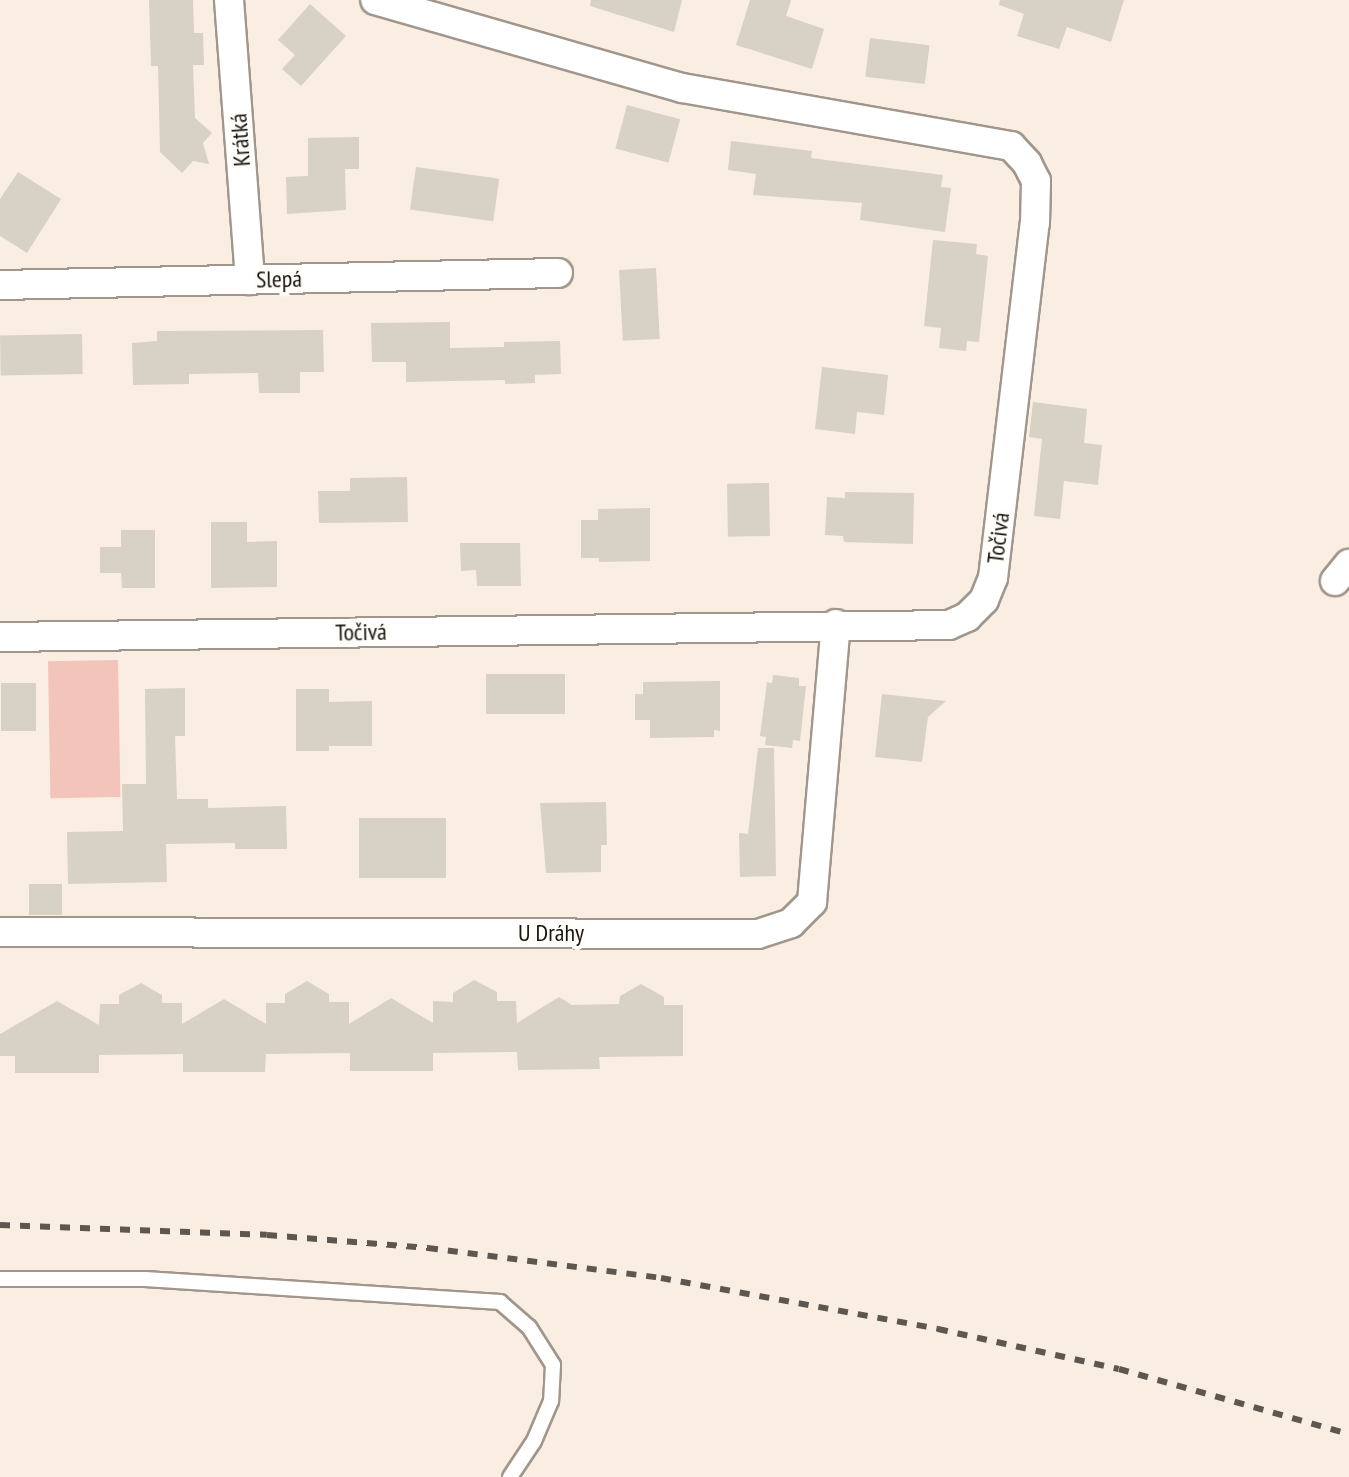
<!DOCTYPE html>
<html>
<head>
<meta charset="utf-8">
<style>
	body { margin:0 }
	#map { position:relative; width:1349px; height:1477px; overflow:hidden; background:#f9eee1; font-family:"PT Sans Narrow",sans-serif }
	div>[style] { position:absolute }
	.green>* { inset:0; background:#f2c4ba; transform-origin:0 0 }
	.building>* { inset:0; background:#d8d2c4; transform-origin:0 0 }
	.roads { filter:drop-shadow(2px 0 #a1968b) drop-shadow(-2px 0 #a1968b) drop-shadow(0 2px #a1968b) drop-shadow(0 -2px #a1968b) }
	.lane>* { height:14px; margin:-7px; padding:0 7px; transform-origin:7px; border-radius:7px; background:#fff }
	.street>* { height:28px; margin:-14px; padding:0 14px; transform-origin:14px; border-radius:14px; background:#fff }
	.rail>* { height:6px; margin-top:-3px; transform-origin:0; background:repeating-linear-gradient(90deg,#5d5750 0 10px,transparent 0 20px) }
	span { translate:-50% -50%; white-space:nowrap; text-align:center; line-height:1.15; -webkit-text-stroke:8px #fffdfa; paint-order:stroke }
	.street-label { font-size:24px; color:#16120e }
</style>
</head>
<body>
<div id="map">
	<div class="green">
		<i style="left:118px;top:660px;width:137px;height:70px;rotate:89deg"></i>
	</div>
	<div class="building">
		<i style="clip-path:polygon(149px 0,193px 0,194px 33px,203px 33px,204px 65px,193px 65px,195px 118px,212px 133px,203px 143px,209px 164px,193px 161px,182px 173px,160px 152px,158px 66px,151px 66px)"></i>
		<i style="clip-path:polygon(591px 0,682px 0,674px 32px,590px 6px)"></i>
		<i style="clip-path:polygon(750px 0,791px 0,786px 16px,824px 29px,812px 69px,736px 45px)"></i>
		<i style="clip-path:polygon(1000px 0,1124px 0,1111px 42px,1067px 27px,1059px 49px,1017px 36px,1024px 14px,999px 5px)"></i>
		<i style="clip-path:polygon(310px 4px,346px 36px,301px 86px,282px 69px,295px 55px,278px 40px)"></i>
		<i style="left:870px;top:38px;width:60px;height:39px;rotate:7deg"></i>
		<i style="left:627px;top:105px;width:55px;height:45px;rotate:15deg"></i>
		<i style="clip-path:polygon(359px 137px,359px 169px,345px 169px,346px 210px,287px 214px,286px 177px,308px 176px,308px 138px)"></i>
		<i style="clip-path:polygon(731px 141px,812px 151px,811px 158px,943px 175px,941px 187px,951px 188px,945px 232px,860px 220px,862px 203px,753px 195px,756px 174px,728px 170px)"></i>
		<i style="left:416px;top:167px;width:84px;height:43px;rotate:8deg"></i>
		<i style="clip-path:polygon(18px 172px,61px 199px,27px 253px,0 236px,0 199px)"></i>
		<i style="clip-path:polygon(933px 240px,977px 244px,976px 254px,988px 256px,979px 342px,967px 341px,966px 351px,939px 348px,941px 328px,924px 326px)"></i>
		<i style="left:656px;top:268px;width:71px;height:37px;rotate:87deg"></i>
		<i style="clip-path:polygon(450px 322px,450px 348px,504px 347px,504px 342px,560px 341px,561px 374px,535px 375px,535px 383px,505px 384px,505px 380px,406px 382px,406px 362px,372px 362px,371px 323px)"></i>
		<i style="clip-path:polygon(323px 330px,324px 372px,300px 372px,300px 393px,259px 393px,258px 373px,189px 374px,189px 384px,133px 385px,132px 343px,157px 341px,157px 331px)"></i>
		<i style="left:82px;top:334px;width:40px;height:82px;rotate:89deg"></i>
		<i style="clip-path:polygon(822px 367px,888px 375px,884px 415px,857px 412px,855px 434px,815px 429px)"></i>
		<i style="clip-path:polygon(1033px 402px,1087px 409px,1084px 443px,1102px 445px,1098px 485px,1064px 481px,1060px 519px,1034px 516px,1042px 439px,1029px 437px)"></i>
		<i style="clip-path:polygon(407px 477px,408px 522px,319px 523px,318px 491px,350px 491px,350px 478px)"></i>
		<i style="left:769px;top:483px;width:53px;height:42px;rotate:89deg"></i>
		<i style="clip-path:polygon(845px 492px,914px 493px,913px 544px,844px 542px,843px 536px,825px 535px,827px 497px,845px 498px)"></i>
		<i style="clip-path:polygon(650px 508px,650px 561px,599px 562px,599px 558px,581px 558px,581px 520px,598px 520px,598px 509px)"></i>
		<i style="clip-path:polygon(211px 522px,247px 522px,247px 542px,277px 541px,277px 587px,211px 588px)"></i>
		<i style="clip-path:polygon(121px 530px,155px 530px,155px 588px,122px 588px,121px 573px,100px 573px,100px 547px,121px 547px)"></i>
		<i style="clip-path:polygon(460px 543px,520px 543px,521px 586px,477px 586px,476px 570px,461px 571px)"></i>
		<i style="left:486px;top:674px;width:79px;height:40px"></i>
		<i style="clip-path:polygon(773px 675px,799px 678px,799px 686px,806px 686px,800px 741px,793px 740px,792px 748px,765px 745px,766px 737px,760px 736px,767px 682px,772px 683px)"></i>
		<i style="clip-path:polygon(720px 681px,720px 731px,714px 730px,714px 737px,650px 738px,650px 720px,635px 720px,635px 694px,643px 694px,643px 682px)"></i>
		<i style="left:36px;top:683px;width:48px;height:35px;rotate:90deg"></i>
		<i style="clip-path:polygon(185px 688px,185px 736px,175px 736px,177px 799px,208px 799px,208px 808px,286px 806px,287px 849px,235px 849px,235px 843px,166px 844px,167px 882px,68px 884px,67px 832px,123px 831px,122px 784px,146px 784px,145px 689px)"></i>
		<i style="clip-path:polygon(296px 689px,329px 689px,329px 702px,372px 701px,372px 746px,329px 746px,329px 751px,296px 751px)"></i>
		<i style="clip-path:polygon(882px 694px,946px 701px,928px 717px,922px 762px,875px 757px)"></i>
		<i style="clip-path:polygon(758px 748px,774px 748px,776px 876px,740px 877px,739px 833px,748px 834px)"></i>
		<i style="clip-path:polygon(606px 802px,607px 845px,601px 845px,601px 872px,546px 873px,540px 803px)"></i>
		<i style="left:359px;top:818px;width:87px;height:60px"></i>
		<i style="left:29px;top:884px;width:33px;height:31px"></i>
		<i style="clip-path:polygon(474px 980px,497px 992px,497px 1001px,516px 1001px,517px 1023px,559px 997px,572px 1005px,619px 1004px,620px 996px,641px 984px,664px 997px,664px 1005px,683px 1005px,683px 1056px,599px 1057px,600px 1069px,518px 1070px,517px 1052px,433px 1053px,433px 1071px,350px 1071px,350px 1053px,266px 1054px,265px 1072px,183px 1072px,183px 1054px,99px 1055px,99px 1073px,15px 1073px,15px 1056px,0 1056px,0 1034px,57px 1001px,99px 1025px,100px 1004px,119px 1004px,119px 995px,141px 983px,162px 995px,162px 1003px,182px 1003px,182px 1024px,224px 999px,266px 1024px,266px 1003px,285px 1003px,285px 994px,307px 981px,329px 994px,329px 1002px,349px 1002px,349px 1024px,391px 998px,433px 1023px,433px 1001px,453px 1002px,453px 993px)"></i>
	</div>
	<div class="roads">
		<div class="lane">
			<i style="left:0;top:1279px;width:145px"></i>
			<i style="left:145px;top:1279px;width:356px;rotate:3.7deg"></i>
			<i style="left:500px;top:1302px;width:38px;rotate:41deg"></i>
			<i style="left:529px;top:1327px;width:45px;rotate:57.7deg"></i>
			<i style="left:553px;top:1365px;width:36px;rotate:93deg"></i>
			<i style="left:551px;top:1401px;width:43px;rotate:113deg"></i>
			<i style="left:534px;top:1441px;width:43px;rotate:123.7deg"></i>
		</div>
		<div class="street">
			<i style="left:229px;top:0;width:281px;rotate:85.7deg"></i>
			<i style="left:0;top:285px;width:558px;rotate:-1.23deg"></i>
			<i style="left:1335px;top:581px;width:22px;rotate:-51deg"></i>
			<i style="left:0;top:637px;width:949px;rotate:-0.72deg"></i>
			<i style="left:949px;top:625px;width:20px;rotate:-24deg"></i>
			<i style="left:967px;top:617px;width:24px;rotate:-45deg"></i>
			<i style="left:984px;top:600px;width:24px;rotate:-68deg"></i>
			<i style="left:993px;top:578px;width:357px;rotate:-83.3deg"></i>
			<i style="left:1035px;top:223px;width:42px;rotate:-88.6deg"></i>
			<i style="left:1036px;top:181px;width:20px;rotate:-117deg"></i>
			<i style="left:1027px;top:163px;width:23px;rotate:-133deg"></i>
			<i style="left:1011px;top:146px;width:334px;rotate:-170deg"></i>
			<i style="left:682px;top:88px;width:319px;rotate:-164deg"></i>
			<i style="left:0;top:932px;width:758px;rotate:0.15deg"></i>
			<i style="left:758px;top:934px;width:35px;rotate:-18deg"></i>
			<i style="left:791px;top:923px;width:30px;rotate:-45deg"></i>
			<i style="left:812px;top:902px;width:279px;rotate:-85.1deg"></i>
		</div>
	</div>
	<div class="rail">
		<i style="left:0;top:1225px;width:267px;rotate:2.1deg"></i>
		<i style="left:267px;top:1235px;width:162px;rotate:4.6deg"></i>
		<i style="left:428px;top:1248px;width:235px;rotate:7.3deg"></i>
		<i style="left:661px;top:1278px;width:282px;rotate:10.4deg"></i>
		<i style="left:938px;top:1329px;width:185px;rotate:12.5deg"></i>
		<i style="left:1119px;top:1369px;width:239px;rotate:15.8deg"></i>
	</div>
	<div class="street-label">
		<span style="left:240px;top:140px;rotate:-94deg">Krátká</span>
		<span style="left:279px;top:279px;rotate:-1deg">Slepá</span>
		<span style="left:998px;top:538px;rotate:-83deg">Točivá</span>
		<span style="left:361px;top:632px;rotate:-1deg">Točivá</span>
		<span style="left:551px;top:933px">U Dráhy</span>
	</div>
</div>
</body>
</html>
